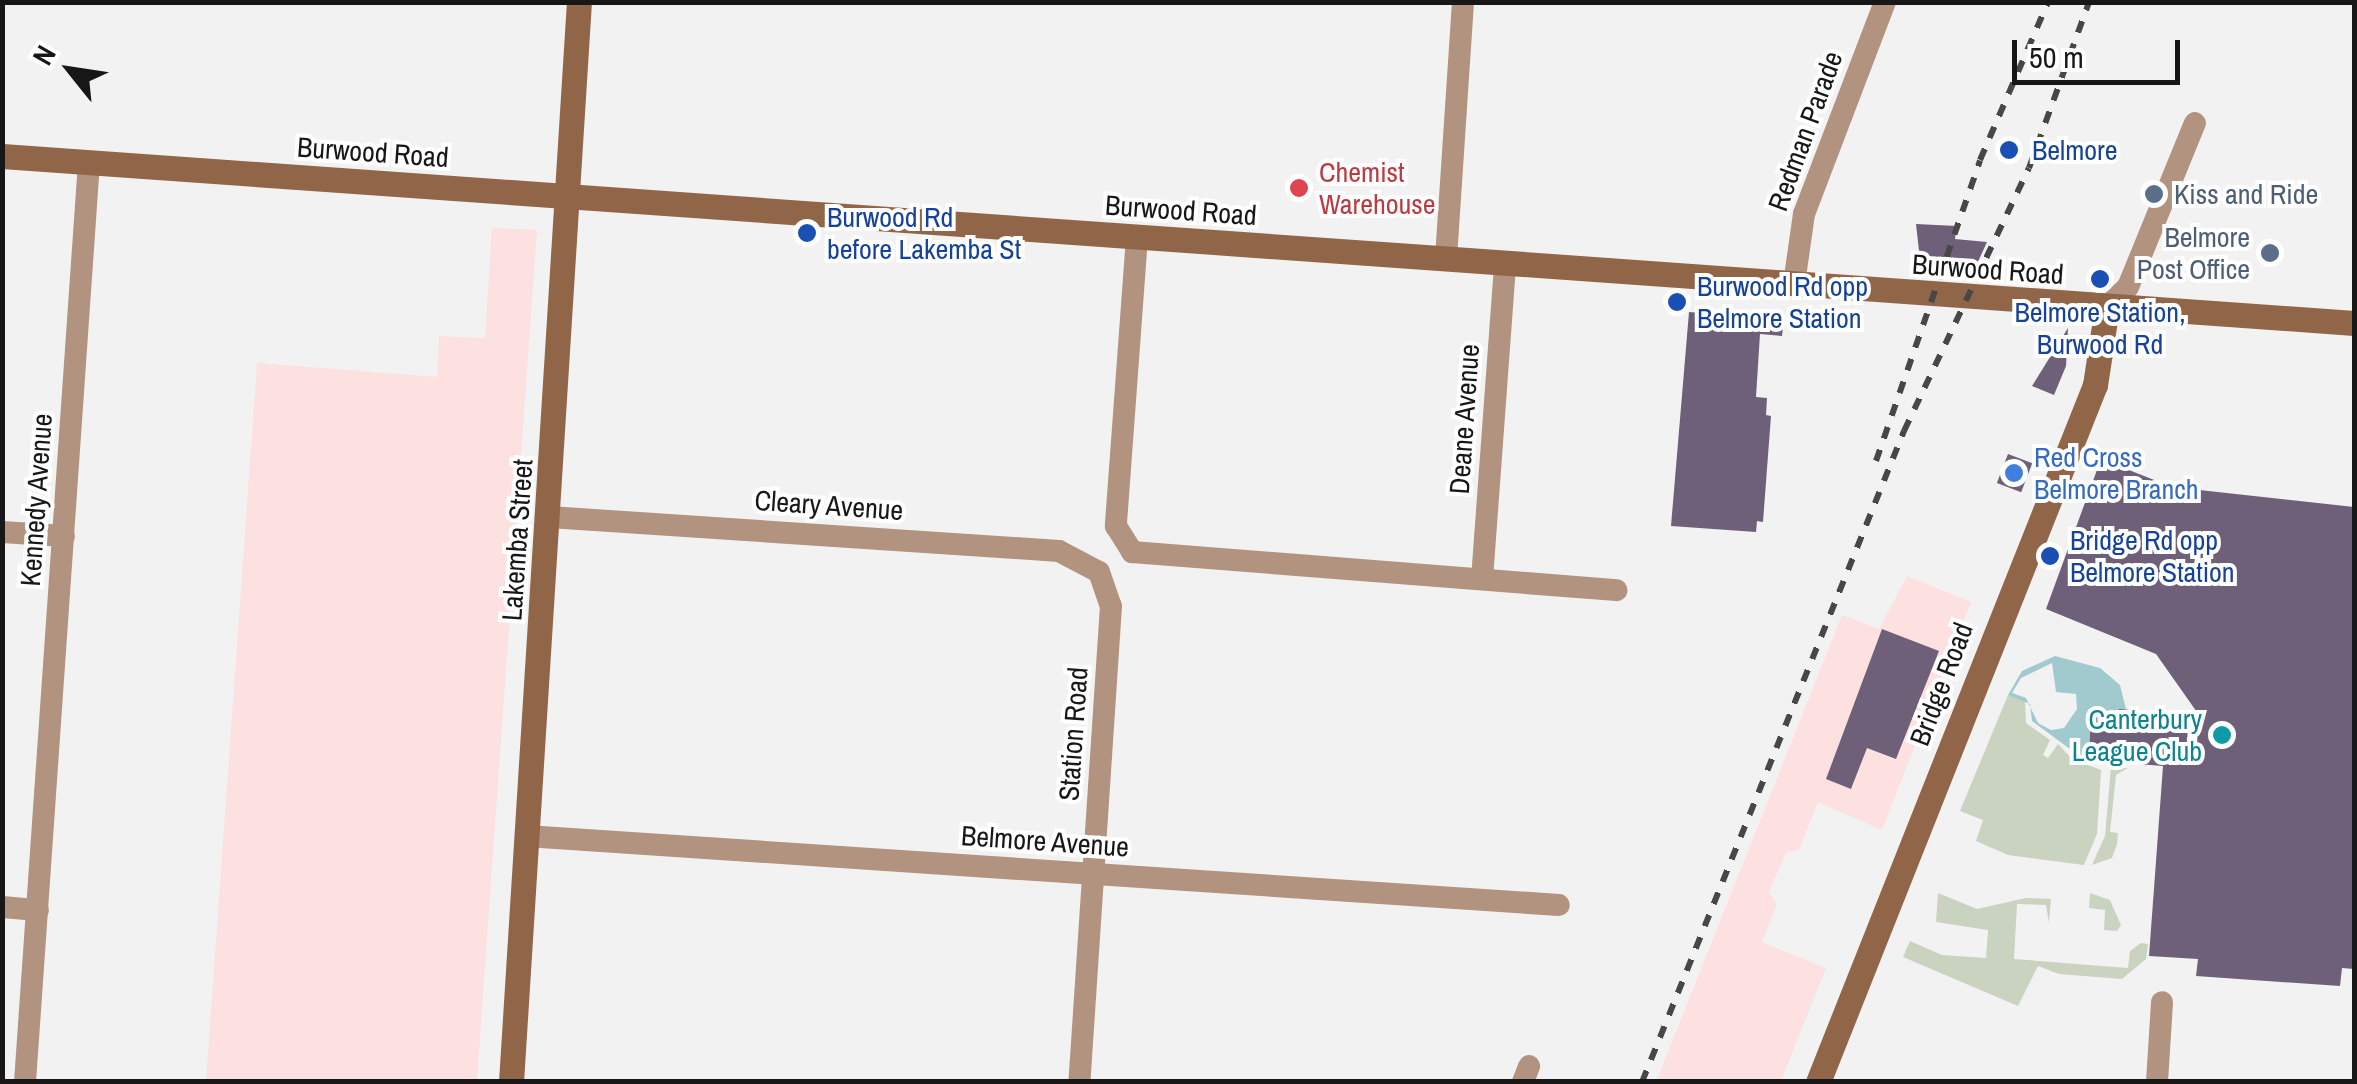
<!DOCTYPE html>
<html>
<head>
<meta charset="utf-8">
<style>
	body { margin:0 }
	#map { position:relative; width:2357px; height:1084px; overflow:hidden; background:#f2f2f3; font-family:"Archivo Narrow",sans-serif }
	div>[style] { position:absolute }
	.industrial>* { inset:0; background:#fce1e0 }
	.green>* { inset:0; background:#c9d3bf }
	.water>* { inset:0; background:#a1cacf }
	.building>* { inset:0; background:#6f6079; transform-origin:0 0 }
	.street>* { height:22px; margin:-11px; padding:0 11px; transform-origin:11px; border-radius:11px; background:#b2937f }
	.secondary>* { height:25px; margin:-12.5px; padding:0 12.5px; transform-origin:12.5px; border-radius:12.5px; background:#916548 }
	.rail>* { height:6px; margin-top:-3px; transform-origin:0; background:repeating-linear-gradient(90deg,#474748 0 12px,transparent 0 24px) }
	.dots>* { width:28px; height:28px; translate:-50% -50%; box-sizing:border-box; border:5px solid #fff; border-radius:50% }
	span { translate:-50% -50%; white-space:nowrap; text-align:center; line-height:1.15; -webkit-text-stroke:8px #fff; paint-order:stroke }
	.street-label { font-size:28px; color:#171718 }
	.transit-label { font-size:28px; color:#164399 }
	.left { translate:0 -50%; text-align:left }
	.health-label { font-size:28px; color:#be3a42 }
	.service-label { font-size:28px; color:#4e5e75 }
	.right { translate:-100% -50%; text-align:right }
	.shop-label { font-size:28px; color:#366cbe }
	.culture-label { font-size:28px; color:#0d838f }
	.frame { position:absolute; inset:0; border:5px solid #171718; pointer-events:none }
	.north { position:absolute; left:20px; top:20px; width:100px; height:100px; -webkit-text-stroke:8px #fff; paint-order:stroke; rotate:300deg; font-size:28px; font-weight:700; line-height:40px; text-align:center; color:#171718 }
	.north::after { content:''; display:block; margin:auto; width:35px; height:45px; background:#171718; clip-path:polygon(50% 0,100% 100%,50% 72%,0 100%) }
	.scale { position:absolute; left:2012px; top:40px; width:168px; height:45px; box-sizing:border-box; border:5px solid #171718; border-top:0; padding-left:12px; font-size:30px; line-height:35px; white-space:nowrap; color:#171718; -webkit-text-stroke:8px #fff; paint-order:stroke }
</style>
</head>
<body>
<div id="map">
	<div class="industrial">
		<i style="clip-path:polygon(492px 228px,537px 230px,477px 1081px,206px 1081px,257px 363px,437px 377px,439px 336px,485px 338px)"></i>
		<i style="clip-path:polygon(1907px 576px,1971px 602px,1882px 830px,1818px 802px,1799px 850px,1786px 852px,1769px 892px,1777px 904px,1762px 942px,1826px 968px,1781px 1081px,1656px 1082px,1842px 615px,1879px 629px)"></i>
	</div>
	<div class="green">
		<i style="clip-path:polygon(2008px 695px,2025px 700px,2026px 723px,2050px 740px,2043px 755px,2048px 758px,2058px 744px,2072px 759px,2101px 770px,2097px 834px,2084px 865px,2008px 855px,1976px 841px,1983px 820px,1960px 811px)"></i>
		<i style="clip-path:polygon(2111px 767px,2128px 768px,2116px 775px,2110px 832px,2118px 833px,2117px 844px,2112px 858px,2092px 865px,2105px 836px)"></i>
		<i style="clip-path:polygon(1938px 893px,1977px 909px,2026px 898px,2051px 899px,2049px 923px,2046px 905px,2017px 904px,2014px 959px,2128px 968px,2130px 951px,2141px 943px,2148px 944px,2146px 959px,2122px 979px,2059px 974px,2038px 966px,2018px 1006px,1903px 957px,1910px 941px,1942px 955px,1986px 958px,1988px 930px,1936px 922px)"></i>
		<i style="clip-path:polygon(2090px 893px,2110px 900px,2121px 925px,2117px 931px,2104px 930px,2105px 910px,2089px 908px)"></i>
	</div>
	<div class="water">
		<i style="clip-path:polygon(evenodd,2055px 656px,2100px 668px,2120px 685px,2126px 709px,2119px 709px,2117px 719px,2091px 717px,2089px 751px,2114px 754px,2113px 762px,2078px 755px,2032px 721px,2030px 704px,2008px 695px,2022px 671px,2055px 656px,2052px 663px,2056px 692px,2076px 694px,2077px 709px,2064px 728px,2051px 730px,2038px 723px,2026px 698px,2012px 693px,2021px 678px,2052px 663px)"></i>
	</div>
	<div class="building">
		<i style="clip-path:polygon(1916px 224px,1957px 226px,1955px 239px,1987px 242px,1977px 264px,1920px 260px)"></i>
		<i style="clip-path:polygon(1689px 312px,1784px 319px,1782px 336px,1760px 334px,1756px 397px,1767px 398px,1766px 415px,1771px 416px,1763px 522px,1757px 521px,1756px 532px,1671px 526px)"></i>
		<i style="clip-path:polygon(2068px 328px,2066px 366px,2054px 395px,2032px 386px)"></i>
		<i style="left:2008px;top:454px;width:26px;height:31px;rotate:21deg"></i>
		<i style="clip-path:polygon(2101px 459px,2172px 487px,2354px 507px,2354px 969px,2342px 968px,2340px 986px,2196px 976px,2198px 959px,2149px 956px,2163px 766px,2113px 762px,2114px 754px,2089px 752px,2091px 717px,2117px 719px,2119px 709px,2199px 715px,2156px 654px,2046px 609px)"></i>
		<i style="clip-path:polygon(1882px 629px,1939px 651px,1896px 759px,1867px 748px,1851px 789px,1826px 779px)"></i>
	</div>
	<div class="street">
		<i style="left:1137px;top:237px;width:290px;rotate:94.2deg"></i>
		<i style="left:1116px;top:526px;width:31px;rotate:58deg"></i>
		<i style="left:1132px;top:552px;width:486px;rotate:4.5deg"></i>
		<i style="left:1446px;top:258px;width:257px;rotate:-86.2deg"></i>
		<i style="left:1794px;top:284px;width:71px;rotate:-81.9deg"></i>
		<i style="left:1804px;top:214px;width:227px;rotate:-69.1deg"></i>
		<i style="left:2107px;top:307px;width:29px;rotate:-44deg"></i>
		<i style="left:2128px;top:287px;width:177px;rotate:-67.8deg"></i>
		<i style="left:549px;top:517px;width:511px;rotate:3.81deg"></i>
		<i style="left:1059px;top:551px;width:45px;rotate:27.7deg"></i>
		<i style="left:1099px;top:572px;width:36px;rotate:71deg"></i>
		<i style="left:1111px;top:606px;width:477px;rotate:93.8deg"></i>
		<i style="left:2px;top:532px;width:62px;rotate:3.7deg"></i>
		<i style="left:1482px;top:579px;width:317px;rotate:-85.8deg"></i>
		<i style="left:526px;top:836px;width:1035px;rotate:3.82deg"></i>
		<i style="left:2px;top:907px;width:36px;rotate:5deg"></i>
		<i style="left:25px;top:1082px;width:922px;rotate:-86.02deg"></i>
		<i style="left:1523px;top:1082px;width:17px;rotate:-69deg"></i>
		<i style="left:2157px;top:1082px;width:80px;rotate:-86.4deg"></i>
	</div>
	<div class="secondary">
		<i style="left:2px;top:156px;width:2358px;rotate:4.06deg"></i>
		<i style="left:511px;top:1082px;width:1082px;rotate:-86.4deg"></i>
		<i style="left:1818px;top:1082px;width:750px;rotate:-68.33deg"></i>
		<i style="left:2095px;top:385px;width:79px;rotate:-81.3deg"></i>
	</div>
	<div class="rail">
		<i style="left:1876px;top:461px;width:318px;rotate:-70.9deg"></i>
		<i style="left:1980px;top:160px;width:172px;rotate:-66.7deg"></i>
		<i style="left:1642px;top:1082px;width:702px;rotate:-68.08deg"></i>
		<i style="left:1904px;top:431px;width:291px;rotate:-64.6deg"></i>
		<i style="left:2029px;top:168px;width:177px;rotate:-70.1deg"></i>
	</div>
	<div class="dots">
		<i style="left:2009px;top:150px;background:#1a4fb4"></i>
		<i style="left:1299px;top:188px;background:#e0444e"></i>
		<i style="left:2154px;top:194px;background:#5c6f8a"></i>
		<i style="left:807px;top:233px;background:#1a4fb4"></i>
		<i style="left:2270px;top:253px;background:#5c6f8a"></i>
		<i style="left:2100px;top:279px;background:#1a4fb4"></i>
		<i style="left:1677px;top:302px;background:#1a4fb4"></i>
		<i style="left:2014px;top:473px;background:#3f7fe0"></i>
		<i style="left:2050px;top:556px;background:#1a4fb4"></i>
		<i style="left:2222px;top:735px;background:#0f9aa8"></i>
	</div>
	<div class="street-label">
		<span style="left:1805px;top:131px;rotate:-70deg">Redman Parade</span>
		<span style="left:373px;top:152px;rotate:4deg">Burwood Road</span>
		<span style="left:1181px;top:210px;rotate:4deg">Burwood Road</span>
		<span style="left:1988px;top:269px;rotate:4deg">Burwood Road</span>
		<span style="left:1464px;top:419px;rotate:-86deg">Deane Avenue</span>
		<span style="left:36px;top:500px;rotate:-86deg">Kennedy Avenue</span>
		<span style="left:829px;top:505px;rotate:4deg">Cleary Avenue</span>
		<span style="left:517px;top:540px;rotate:-86deg">Lakemba Street</span>
		<span style="left:1941px;top:684px;rotate:-69deg">Bridge Road</span>
		<span style="left:1073px;top:734px;rotate:-86deg">Station Road</span>
		<span style="left:1045px;top:841px;rotate:4deg">Belmore Avenue</span>
	</div>
	<div class="transit-label">
		<span class="left" style="left:2032px;top:150px">Belmore</span>
		<span class="left" style="left:827px;top:233px">Burwood Rd<br>before Lakemba St</span>
		<span class="left" style="left:1697px;top:302px">Burwood Rd opp<br>Belmore Station</span>
		<span style="left:2100px;top:328px">Belmore Station,<br>Burwood Rd</span>
		<span class="left" style="left:2070px;top:556px">Bridge Rd opp<br>Belmore Station</span>
	</div>
	<div class="health-label">
		<span class="left" style="left:1319px;top:188px">Chemist<br>Warehouse</span>
	</div>
	<div class="service-label">
		<span class="left" style="left:2174px;top:194px">Kiss and Ride</span>
		<span class="right" style="left:2250px;top:253px">Belmore<br>Post Office</span>
	</div>
	<div class="shop-label">
		<span class="left" style="left:2034px;top:473px">Red Cross<br>Belmore Branch</span>
	</div>
	<div class="culture-label">
		<span class="right" style="left:2202px;top:735px">Canterbury<br>League Club</span>
	</div>
	<div class="frame"></div>
	<div class="north">N</div>
	<div class="scale">50 m</div>
</div>
</body>
</html>
